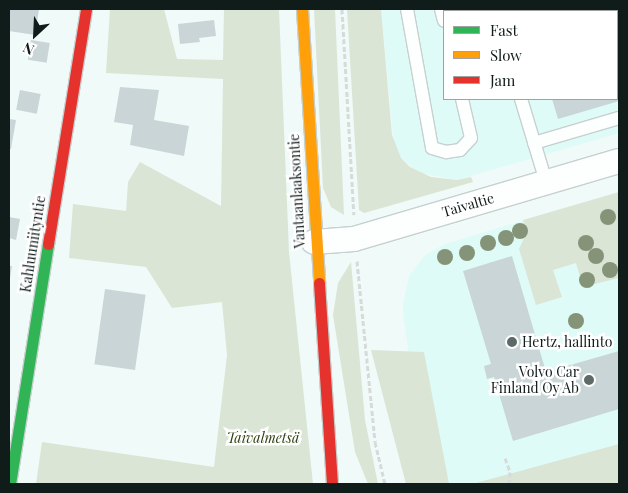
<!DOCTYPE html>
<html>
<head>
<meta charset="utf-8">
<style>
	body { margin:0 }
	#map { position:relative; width:628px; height:493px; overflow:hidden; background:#f0faf8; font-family:"Playfair Display",serif }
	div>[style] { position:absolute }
	.built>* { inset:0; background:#dffbf7 }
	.green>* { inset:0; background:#dae5d6 }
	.building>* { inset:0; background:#c9d5d6; transform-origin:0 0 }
	.path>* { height:3px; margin-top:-1.5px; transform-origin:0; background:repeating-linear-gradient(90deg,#d6dbd9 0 5px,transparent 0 7.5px) }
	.roads { filter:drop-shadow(1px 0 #c6d1cf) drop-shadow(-1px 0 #c6d1cf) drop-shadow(0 1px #c6d1cf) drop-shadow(0 -1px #c6d1cf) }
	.lane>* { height:12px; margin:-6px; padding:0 6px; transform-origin:6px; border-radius:6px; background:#fdfefe }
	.street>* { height:24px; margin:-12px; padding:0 12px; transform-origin:12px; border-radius:12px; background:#fdfefe }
	.fast>* { height:11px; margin:-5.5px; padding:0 5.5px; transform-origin:5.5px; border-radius:5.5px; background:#30b455 }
	.slow>* { height:11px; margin:-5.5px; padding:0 5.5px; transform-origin:5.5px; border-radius:5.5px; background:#ff9f0a }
	.jam>* { height:11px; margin:-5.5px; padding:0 5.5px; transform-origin:5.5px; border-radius:5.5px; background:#e5322d }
	.trees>* { width:16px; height:16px; margin:-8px; border-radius:50%; background:#859478 }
	.dots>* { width:14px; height:14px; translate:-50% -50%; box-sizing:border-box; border:2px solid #fff; border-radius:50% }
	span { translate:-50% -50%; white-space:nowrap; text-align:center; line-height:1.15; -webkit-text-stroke:5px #fff; paint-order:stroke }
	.street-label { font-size:14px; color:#101c1a }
	.poi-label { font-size:14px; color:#101c1a }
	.left { translate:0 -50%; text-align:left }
	.right { translate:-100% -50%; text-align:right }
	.park-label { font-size:14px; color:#2d4010; font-style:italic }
	.frame { position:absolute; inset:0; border:10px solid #101c1a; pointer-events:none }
	.legend { position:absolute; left:443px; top:10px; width:175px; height:90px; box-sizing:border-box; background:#fff; border:1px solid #9fa4a3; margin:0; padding:6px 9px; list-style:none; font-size:15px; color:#101c1a }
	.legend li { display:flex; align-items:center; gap:10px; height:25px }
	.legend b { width:25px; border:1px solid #9fa4a3 }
	.north { position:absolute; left:10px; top:10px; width:50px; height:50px; -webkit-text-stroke:4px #fff; paint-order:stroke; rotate:205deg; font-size:14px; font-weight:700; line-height:20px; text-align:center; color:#101c1a }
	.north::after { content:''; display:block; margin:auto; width:18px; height:22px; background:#101c1a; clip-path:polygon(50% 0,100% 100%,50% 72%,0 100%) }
</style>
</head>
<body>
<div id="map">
	<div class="built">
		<i style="clip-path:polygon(evenodd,381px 9px,619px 9px,619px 133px,457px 180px,419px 173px,401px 158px,394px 146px,381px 9px,444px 11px,617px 11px,617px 99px,444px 99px,444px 11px)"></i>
		<i style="clip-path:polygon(619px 192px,619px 484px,426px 484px,404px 320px,403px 304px,409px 276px,425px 255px,445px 244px)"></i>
	</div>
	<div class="green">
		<i style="clip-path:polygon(110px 9px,164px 9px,177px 59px,223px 60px,224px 9px,279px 9px,289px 252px,313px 484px,36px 484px,42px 442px,214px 467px,227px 355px,222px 302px,172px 308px,146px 267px,69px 258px,73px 204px,126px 211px,128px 182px,140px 162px,221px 206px,223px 79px,106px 73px)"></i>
		<i style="clip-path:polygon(314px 9px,335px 9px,344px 215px,331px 207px,323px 188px)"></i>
		<i style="clip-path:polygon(347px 9px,381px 9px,392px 135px,401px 158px,410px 167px,431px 177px,457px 180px,471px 177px,473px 182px,364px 213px,359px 210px)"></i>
		<i style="clip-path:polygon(619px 192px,619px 278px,583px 287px,576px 263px,553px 270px,562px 297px,536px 305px,519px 249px,526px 234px,523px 220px)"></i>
		<i style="clip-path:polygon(351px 262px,365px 420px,378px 484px,368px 484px,355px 452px,333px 315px,338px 283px)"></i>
		<i style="clip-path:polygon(371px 350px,424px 352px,449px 484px,406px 484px)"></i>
		<i style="clip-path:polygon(619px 444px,619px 484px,472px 484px)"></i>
	</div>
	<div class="building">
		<i style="clip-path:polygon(9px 9px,39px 9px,35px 35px,9px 31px)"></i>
		<i style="clip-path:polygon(526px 9px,619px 9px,619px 36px,617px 37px,617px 11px)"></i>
		<i style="clip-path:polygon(214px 20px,216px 36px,199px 38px,200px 42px,180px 44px,178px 24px)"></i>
		<i style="left:31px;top:40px;width:19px;height:20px;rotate:9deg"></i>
		<i style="clip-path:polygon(120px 87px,159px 90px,154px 120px,189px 126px,184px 156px,130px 145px,133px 125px,114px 122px)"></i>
		<i style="left:20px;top:90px;width:21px;height:20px;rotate:11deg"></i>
		<i style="clip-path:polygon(617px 91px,619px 101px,558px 119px,552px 99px,617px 99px)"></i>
		<i style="clip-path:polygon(9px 119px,16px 120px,11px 149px,9px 149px)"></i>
		<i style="clip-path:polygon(9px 217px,20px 219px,16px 240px,9px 238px)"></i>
		<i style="clip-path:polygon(512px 256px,546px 372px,619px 351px,619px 409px,513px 441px,494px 377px,487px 379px,484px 366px,491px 364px,463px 271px)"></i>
		<i style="clip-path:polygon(9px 266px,12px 266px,10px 278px,9px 278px)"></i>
		<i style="left:105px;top:289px;width:41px;height:76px;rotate:8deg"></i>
	</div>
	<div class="path">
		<i style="left:342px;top:9px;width:206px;rotate:86.7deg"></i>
		<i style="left:357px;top:261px;width:182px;rotate:84.3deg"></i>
		<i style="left:375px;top:442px;width:43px;rotate:76.6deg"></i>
		<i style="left:505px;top:458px;width:15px;rotate:70deg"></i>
		<i style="left:510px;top:472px;width:12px;rotate:95deg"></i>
	</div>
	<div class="roads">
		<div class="lane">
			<i style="left:407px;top:9px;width:141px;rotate:79.8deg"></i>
			<i style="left:432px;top:148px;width:15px;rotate:16deg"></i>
			<i style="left:446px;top:152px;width:14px;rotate:-8deg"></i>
			<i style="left:460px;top:150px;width:16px;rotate:-47deg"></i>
			<i style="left:471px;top:138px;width:40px;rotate:-103deg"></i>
			<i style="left:441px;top:9px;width:12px;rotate:76deg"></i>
			<i style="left:495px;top:9px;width:2px;rotate:63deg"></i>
			<i style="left:521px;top:99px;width:87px;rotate:73.2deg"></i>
			<i style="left:534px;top:143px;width:89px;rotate:-16.4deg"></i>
		</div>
		<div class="street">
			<i style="left:314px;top:242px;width:40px;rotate:-4.3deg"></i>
			<i style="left:354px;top:239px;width:276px;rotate:-16.4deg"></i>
		</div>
		<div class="fast">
			<i style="left:10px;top:484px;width:243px;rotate:-81deg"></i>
		</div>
		<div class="slow">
			<i style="left:302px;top:9px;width:275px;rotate:86.4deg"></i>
		</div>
		<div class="jam">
			<i style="left:48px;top:244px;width:238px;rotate:-80.8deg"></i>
			<i style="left:319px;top:283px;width:201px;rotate:86.3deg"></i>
		</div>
	</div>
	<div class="trees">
		<i style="left:608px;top:217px"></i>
		<i style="left:520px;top:231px"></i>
		<i style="left:506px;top:238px"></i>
		<i style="left:488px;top:243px"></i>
		<i style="left:586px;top:243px"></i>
		<i style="left:467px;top:253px"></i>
		<i style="left:596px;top:256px"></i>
		<i style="left:445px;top:257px"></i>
		<i style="left:610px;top:270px"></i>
		<i style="left:587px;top:280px"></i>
		<i style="left:576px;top:321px"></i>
	</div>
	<div class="dots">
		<i style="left:512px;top:342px;background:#5e6a68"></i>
		<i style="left:589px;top:380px;background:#5e6a68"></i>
	</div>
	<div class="street-label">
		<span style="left:297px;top:191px;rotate:-93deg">Vantaanlaaksontie</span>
		<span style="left:468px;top:205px;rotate:-16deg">Taivaltie</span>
		<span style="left:33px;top:244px;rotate:-81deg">Kahluuniityntie</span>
	</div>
	<div class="poi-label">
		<span class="left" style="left:522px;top:342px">Hertz, hallinto</span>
		<span class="right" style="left:579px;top:380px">Volvo Car<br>Finland Oy Ab</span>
	</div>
	<div class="park-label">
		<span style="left:263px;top:438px">Taivalmetsä</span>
	</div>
	<div class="frame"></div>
	<ul class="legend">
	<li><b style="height:6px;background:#30b455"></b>Fast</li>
	<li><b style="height:6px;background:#ff9f0a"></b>Slow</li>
	<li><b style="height:6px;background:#e5322d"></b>Jam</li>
	</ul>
	<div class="north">N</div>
</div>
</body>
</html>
